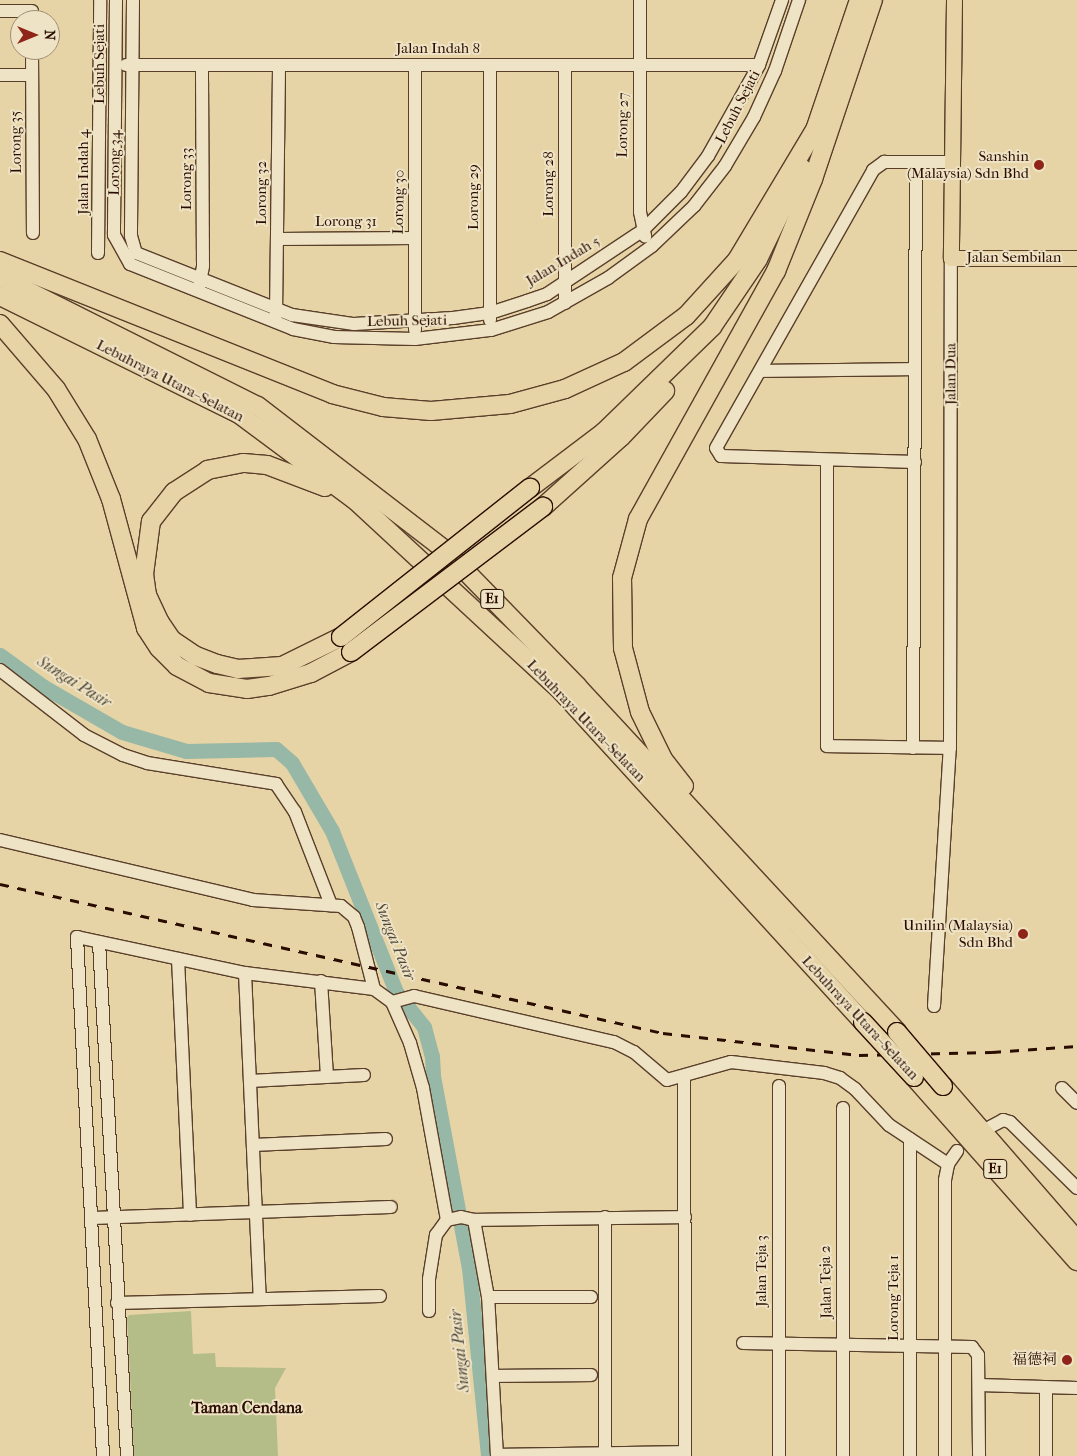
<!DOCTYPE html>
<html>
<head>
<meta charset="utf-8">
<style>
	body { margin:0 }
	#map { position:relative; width:1077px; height:1456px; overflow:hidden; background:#e7d4a6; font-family:"IM FELL French Canon","Noto Serif SC",serif }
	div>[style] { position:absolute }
	.green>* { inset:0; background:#b4bd87 }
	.river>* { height:15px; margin:-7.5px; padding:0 7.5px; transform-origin:7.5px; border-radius:7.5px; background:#97b8a6 }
	.roads { filter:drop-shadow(1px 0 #593f2a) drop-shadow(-1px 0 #593f2a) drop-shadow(0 1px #593f2a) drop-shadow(0 -1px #593f2a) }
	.minor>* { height:12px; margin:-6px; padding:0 6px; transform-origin:6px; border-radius:6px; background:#efe3c5 }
	.major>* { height:15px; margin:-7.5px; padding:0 7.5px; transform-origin:7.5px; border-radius:7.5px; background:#e7d4a6 }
	.highway>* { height:18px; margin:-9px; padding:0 9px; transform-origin:9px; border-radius:9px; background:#e7d4a6 }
	.rail>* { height:2.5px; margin-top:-1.25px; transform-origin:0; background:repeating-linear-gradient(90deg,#2a0d00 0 9px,transparent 0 18px) }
	.bridges { filter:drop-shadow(1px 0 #2a0d00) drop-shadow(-1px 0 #2a0d00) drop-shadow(0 1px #2a0d00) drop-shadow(0 -1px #2a0d00) }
	.highway-bridge>* { height:18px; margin:-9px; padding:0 9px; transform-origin:9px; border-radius:9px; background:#e7d4a6 }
	.dots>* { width:14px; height:14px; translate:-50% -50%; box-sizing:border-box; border:2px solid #efe3c5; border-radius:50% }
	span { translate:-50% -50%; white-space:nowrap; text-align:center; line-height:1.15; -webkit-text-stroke:4px #efe3c5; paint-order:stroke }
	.shield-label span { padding:1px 4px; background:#efe3c5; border:1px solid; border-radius:4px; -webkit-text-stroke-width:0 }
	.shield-label { font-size:14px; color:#2a0d00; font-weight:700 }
	.street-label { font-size:15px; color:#2a0d00 }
	.poi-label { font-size:15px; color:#2a0d00 }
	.right { translate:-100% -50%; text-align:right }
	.water-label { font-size:16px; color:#50493a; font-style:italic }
	.neighbourhood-label { font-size:16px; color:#2a0d00; font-weight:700 }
	.north { position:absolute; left:10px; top:10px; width:50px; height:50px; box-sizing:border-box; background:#efe3c5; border:1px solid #a08d76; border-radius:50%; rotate:90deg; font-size:14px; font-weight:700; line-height:20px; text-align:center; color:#2a0d00 }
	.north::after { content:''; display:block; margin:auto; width:18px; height:22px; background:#8f2418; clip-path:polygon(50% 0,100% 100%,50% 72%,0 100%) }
</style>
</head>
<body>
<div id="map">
	<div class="green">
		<i style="clip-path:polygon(191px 1311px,193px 1354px,215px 1353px,216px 1367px,286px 1368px,275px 1388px,278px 1456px,134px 1456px,127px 1318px,129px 1315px)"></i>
	</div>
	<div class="river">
		<i style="left:0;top:655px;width:54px;rotate:36deg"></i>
		<i style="left:44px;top:687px;width:90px;rotate:30deg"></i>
		<i style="left:122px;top:732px;width:67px;rotate:16.5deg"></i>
		<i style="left:186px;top:751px;width:90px;rotate:-1.3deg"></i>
		<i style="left:276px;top:749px;width:21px;rotate:41deg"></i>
		<i style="left:292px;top:763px;width:79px;rotate:59.5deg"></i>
		<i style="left:332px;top:831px;width:173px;rotate:68.3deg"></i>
		<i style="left:396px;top:992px;width:45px;rotate:51.3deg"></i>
		<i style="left:424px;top:1027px;width:30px;rotate:75deg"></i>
		<i style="left:432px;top:1056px;width:20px;rotate:87deg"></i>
		<i style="left:433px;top:1076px;width:195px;rotate:79.4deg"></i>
		<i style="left:469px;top:1268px;width:189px;rotate:84.2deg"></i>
	</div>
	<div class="roads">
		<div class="minor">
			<i style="left:116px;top:0;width:235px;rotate:90.5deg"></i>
			<i style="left:114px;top:235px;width:33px;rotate:61deg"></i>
			<i style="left:130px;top:264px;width:175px;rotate:21.7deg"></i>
			<i style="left:293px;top:329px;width:42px;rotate:11deg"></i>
			<i style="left:334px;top:337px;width:81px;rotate:1.4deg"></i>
			<i style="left:415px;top:339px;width:77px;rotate:-6.8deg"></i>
			<i style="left:491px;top:330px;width:60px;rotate:-17.5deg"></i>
			<i style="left:548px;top:312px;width:69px;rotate:-29.5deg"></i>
			<i style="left:608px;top:278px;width:54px;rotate:-36deg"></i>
			<i style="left:652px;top:246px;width:58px;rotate:-43.6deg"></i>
			<i style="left:694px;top:206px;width:51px;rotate:-52.2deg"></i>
			<i style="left:725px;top:166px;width:57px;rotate:-59.4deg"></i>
			<i style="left:754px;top:117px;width:51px;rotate:-65.5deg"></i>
			<i style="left:775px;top:71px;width:75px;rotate:-71.3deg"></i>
			<i style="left:133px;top:0;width:236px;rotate:90.5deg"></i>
			<i style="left:131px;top:236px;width:18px;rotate:74deg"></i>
			<i style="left:136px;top:253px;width:168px;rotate:21.7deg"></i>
			<i style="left:292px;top:315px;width:63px;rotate:8.3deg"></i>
			<i style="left:354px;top:324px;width:99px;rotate:-3.5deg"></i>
			<i style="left:453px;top:318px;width:37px;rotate:-8deg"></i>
			<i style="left:490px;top:313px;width:39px;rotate:-18deg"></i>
			<i style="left:527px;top:301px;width:21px;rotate:-19deg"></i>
			<i style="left:547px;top:294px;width:114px;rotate:-33.6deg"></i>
			<i style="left:642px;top:231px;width:55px;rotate:-45deg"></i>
			<i style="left:681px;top:192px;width:45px;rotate:-53.1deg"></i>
			<i style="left:708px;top:156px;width:104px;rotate:-60.7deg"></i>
			<i style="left:759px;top:65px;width:69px;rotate:-70.5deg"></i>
			<i style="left:640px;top:0;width:212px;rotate:90deg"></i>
			<i style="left:640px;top:212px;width:25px;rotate:78deg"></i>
			<i style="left:0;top:11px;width:32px"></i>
			<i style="left:32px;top:50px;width:183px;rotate:89.7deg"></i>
			<i style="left:126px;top:65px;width:633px"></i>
			<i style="left:490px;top:65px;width:255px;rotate:90deg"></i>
			<i style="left:565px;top:65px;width:238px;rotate:90deg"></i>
			<i style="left:0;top:75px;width:32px"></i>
			<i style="left:278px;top:239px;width:136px;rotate:-0.4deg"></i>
			<i style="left:98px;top:253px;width:253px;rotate:-89.5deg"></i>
			<i style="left:199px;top:287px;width:21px;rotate:-79deg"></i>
			<i style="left:203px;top:266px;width:201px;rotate:-90.3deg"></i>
			<i style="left:276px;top:315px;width:250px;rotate:-89.3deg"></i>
			<i style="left:415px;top:330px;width:265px;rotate:-90deg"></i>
			<i style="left:761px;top:371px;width:154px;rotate:-0.7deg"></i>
			<i style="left:827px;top:460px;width:286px;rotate:90deg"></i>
			<i style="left:827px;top:746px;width:123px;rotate:0.9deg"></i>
			<i style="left:915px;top:462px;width:194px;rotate:-178.2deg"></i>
			<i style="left:721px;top:456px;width:9px;rotate:-122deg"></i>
			<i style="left:716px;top:448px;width:319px;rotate:-60.5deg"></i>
			<i style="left:873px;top:170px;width:14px;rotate:-36deg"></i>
			<i style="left:884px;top:162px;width:68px"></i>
			<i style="left:0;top:670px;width:106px;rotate:37.7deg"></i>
			<i style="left:84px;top:735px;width:44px;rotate:27.1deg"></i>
			<i style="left:123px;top:755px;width:25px;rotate:18deg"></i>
			<i style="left:147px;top:763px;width:131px;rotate:9.2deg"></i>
			<i style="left:276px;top:784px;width:34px;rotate:56deg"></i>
			<i style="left:295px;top:812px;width:100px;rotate:68.8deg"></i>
			<i style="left:913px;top:748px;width:586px;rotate:-89.71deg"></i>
			<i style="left:0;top:840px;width:260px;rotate:13.3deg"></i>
			<i style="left:253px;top:900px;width:88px;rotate:3.9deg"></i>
			<i style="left:341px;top:906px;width:17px;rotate:40deg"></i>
			<i style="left:354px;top:917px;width:11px;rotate:68deg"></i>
			<i style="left:358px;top:927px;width:64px;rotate:75.5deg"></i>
			<i style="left:99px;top:942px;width:515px;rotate:86.88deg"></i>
			<i style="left:178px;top:959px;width:256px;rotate:87.3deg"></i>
			<i style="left:245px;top:973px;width:326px;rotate:87.4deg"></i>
			<i style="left:321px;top:981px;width:96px;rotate:86.4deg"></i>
			<i style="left:392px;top:1002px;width:45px;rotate:66.3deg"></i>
			<i style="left:410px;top:1043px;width:47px;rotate:73.9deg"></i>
			<i style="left:423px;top:1088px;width:134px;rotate:79.7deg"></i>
			<i style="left:934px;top:1006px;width:258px;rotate:-86.5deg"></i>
			<i style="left:950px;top:748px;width:490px;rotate:-89.9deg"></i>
			<i style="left:684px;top:1076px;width:380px;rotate:89.8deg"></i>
			<i style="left:250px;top:1081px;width:114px;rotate:-3deg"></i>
			<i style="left:1062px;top:1088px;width:21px;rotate:45deg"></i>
			<i style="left:843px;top:1108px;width:348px;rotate:90deg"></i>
			<i style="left:990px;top:1127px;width:15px;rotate:-28deg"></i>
			<i style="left:1003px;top:1120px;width:7px;rotate:16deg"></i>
			<i style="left:1010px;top:1122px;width:94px;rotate:44.6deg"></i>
			<i style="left:910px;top:1139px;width:317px;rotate:90deg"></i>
			<i style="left:253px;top:1145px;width:133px;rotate:-2.6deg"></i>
			<i style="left:605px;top:1217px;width:236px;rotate:90deg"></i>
			<i style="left:92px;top:1218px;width:299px;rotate:-2.1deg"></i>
			<i style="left:488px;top:1297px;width:103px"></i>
			<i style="left:117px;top:1303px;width:263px;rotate:-1.5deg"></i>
			<i style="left:429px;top:1311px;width:32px;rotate:-90deg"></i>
			<i style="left:429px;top:1279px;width:45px;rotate:-81deg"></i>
			<i style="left:436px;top:1235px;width:19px;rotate:-54deg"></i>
			<i style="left:447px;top:1220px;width:14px;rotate:-12deg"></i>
			<i style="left:461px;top:1217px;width:13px;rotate:13deg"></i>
			<i style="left:743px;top:1343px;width:229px;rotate:1deg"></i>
			<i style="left:972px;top:1347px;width:10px;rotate:53deg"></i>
			<i style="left:978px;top:1355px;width:101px;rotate:89.4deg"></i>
			<i style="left:493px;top:1376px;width:98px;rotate:-0.6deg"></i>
			<i style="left:979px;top:1385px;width:98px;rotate:1.8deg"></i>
			<i style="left:497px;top:1455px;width:188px;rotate:-0.9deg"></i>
			<i style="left:103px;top:1456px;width:520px;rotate:-92.87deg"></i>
			<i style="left:77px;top:937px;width:172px;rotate:12.1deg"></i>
			<i style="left:245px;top:973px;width:130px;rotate:7.1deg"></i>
			<i style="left:374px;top:989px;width:22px;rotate:36deg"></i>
			<i style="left:392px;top:1002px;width:23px;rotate:-15deg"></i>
			<i style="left:414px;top:996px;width:205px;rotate:13deg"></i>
			<i style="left:614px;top:1042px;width:22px;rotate:27deg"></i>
			<i style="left:634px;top:1052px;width:43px;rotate:40.3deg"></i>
			<i style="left:667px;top:1080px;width:66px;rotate:-15.7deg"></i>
			<i style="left:731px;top:1062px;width:94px;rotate:6.7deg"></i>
			<i style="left:824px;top:1073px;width:17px;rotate:17deg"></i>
			<i style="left:840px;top:1078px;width:19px;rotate:36deg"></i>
			<i style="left:855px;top:1089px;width:50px;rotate:46.6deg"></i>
			<i style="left:889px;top:1125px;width:71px;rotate:33.5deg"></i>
			<i style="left:497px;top:1456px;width:159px;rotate:-93.2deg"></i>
			<i style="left:488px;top:1297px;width:78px;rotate:-100.3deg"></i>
			<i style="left:474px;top:1220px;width:211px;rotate:-0.8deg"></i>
			<i style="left:779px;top:1456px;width:370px;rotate:-90deg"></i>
			<i style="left:945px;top:1456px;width:276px;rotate:-90deg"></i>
			<i style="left:945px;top:1180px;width:16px;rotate:-79deg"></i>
			<i style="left:948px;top:1164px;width:16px;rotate:-55deg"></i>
			<i style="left:1046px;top:1456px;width:69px;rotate:-90deg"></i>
		</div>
		<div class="major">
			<i style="left:954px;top:0;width:258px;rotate:90.7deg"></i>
			<i style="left:951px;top:258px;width:126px"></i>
		</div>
		<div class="highway">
			<i style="left:812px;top:139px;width:147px;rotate:-71.3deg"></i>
			<i style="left:0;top:261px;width:358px;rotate:21.8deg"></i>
			<i style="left:332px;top:394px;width:53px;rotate:14.3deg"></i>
			<i style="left:383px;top:407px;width:48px;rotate:4.8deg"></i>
			<i style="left:431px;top:411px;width:79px;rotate:-5.1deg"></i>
			<i style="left:510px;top:404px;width:57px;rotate:-15.3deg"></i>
			<i style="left:565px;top:389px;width:65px;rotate:-24.6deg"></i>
			<i style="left:624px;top:362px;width:77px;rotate:-36.6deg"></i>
			<i style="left:686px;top:316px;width:76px;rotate:-47.7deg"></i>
			<i style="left:737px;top:260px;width:154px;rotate:-59.1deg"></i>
			<i style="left:0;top:277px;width:288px;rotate:26.6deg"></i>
			<i style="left:258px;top:406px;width:235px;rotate:37.6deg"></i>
			<i style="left:444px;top:549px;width:191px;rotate:45.8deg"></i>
			<i style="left:577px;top:686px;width:471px;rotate:47.2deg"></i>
			<i style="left:0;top:296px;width:267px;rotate:26.3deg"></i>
			<i style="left:239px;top:414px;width:144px;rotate:36.6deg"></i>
			<i style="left:355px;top:500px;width:281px;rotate:42.8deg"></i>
			<i style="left:561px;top:691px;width:448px;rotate:47.6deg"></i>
			<i style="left:0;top:324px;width:86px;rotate:49.3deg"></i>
			<i style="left:56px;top:389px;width:59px;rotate:58.2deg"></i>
			<i style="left:87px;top:439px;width:65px;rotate:68.2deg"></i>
			<i style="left:111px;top:499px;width:134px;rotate:74.8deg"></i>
			<i style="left:146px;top:628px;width:24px;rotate:57deg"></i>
			<i style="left:159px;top:648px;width:25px;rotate:45deg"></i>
			<i style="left:177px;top:666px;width:36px;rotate:28deg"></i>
			<i style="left:209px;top:683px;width:38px;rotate:9deg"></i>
			<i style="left:247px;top:689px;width:22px;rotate:-8deg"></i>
			<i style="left:269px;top:686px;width:44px;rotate:-17.2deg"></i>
			<i style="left:311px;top:673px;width:45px;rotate:-27.7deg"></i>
			<i style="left:325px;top:487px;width:62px;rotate:-159.2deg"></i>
			<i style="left:267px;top:465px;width:24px;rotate:-175deg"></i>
			<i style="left:243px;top:463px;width:36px;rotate:169deg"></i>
			<i style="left:208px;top:470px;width:40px;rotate:147.1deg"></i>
			<i style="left:174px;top:492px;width:37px;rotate:128deg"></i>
			<i style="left:151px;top:521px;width:53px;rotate:97.5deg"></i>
			<i style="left:144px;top:574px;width:21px;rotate:82deg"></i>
			<i style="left:147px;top:595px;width:29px;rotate:65deg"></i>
			<i style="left:159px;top:621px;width:23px;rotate:56deg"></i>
			<i style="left:172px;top:640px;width:29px;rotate:34deg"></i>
			<i style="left:196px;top:656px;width:22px;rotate:21deg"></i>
			<i style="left:217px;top:664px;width:22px;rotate:13deg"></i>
			<i style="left:238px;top:669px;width:44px;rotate:-3.9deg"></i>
			<i style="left:282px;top:666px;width:66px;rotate:-26.2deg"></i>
			<i style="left:530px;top:488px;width:93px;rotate:-37.1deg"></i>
			<i style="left:604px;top:432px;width:151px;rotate:-44.2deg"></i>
			<i style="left:712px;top:327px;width:82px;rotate:-55.9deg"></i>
			<i style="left:758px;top:259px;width:101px;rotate:-64.2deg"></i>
			<i style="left:543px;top:507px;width:105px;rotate:-41.9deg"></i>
			<i style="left:621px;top:437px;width:64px;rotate:-46.3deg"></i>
			<i style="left:684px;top:786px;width:34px;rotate:-128deg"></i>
			<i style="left:663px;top:759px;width:52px;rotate:-116.1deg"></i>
			<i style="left:640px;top:712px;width:66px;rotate:-104.9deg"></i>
			<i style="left:623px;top:648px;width:70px;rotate:-90.8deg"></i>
			<i style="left:622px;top:578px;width:61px;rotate:-74.8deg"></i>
			<i style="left:638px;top:519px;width:284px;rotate:-60.9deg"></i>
			<i style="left:776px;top:271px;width:99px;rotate:-68.1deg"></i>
			<i style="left:813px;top:179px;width:189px;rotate:-71.5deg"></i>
			<i style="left:914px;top:1077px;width:246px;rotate:48.5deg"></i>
			<i style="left:943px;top:1086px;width:204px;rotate:49deg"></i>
		</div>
	</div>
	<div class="rail">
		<i style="left:0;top:884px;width:680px;rotate:12.67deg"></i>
		<i style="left:663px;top:1033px;width:197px;rotate:6.4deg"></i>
		<i style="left:859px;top:1055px;width:133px;rotate:-1.3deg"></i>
		<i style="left:992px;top:1052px;width:85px;rotate:-4deg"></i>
	</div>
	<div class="bridges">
		<div class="highway-bridge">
			<i style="left:341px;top:637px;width:241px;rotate:-38.3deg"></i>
			<i style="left:351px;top:652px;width:241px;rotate:-37.1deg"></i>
			<i style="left:863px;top:1022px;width:75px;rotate:47.2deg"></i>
			<i style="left:897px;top:1032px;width:71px;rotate:49.6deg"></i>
		</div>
	</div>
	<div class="dots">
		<i style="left:1039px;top:165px;background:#8f2418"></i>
		<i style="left:1023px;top:934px;background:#8f2418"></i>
		<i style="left:1067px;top:1360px;background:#8f2418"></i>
	</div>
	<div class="shield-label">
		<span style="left:492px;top:599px">E1</span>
		<span style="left:995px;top:1169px">E1</span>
	</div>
	<div class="street-label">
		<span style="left:438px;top:49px">Jalan Indah 8</span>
		<span style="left:100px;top:64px;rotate:-90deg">Lebuh Sejati</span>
		<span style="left:738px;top:107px;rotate:-63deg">Lebuh Sejati</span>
		<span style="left:623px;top:125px;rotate:-89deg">Lorong 27</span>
		<span style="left:16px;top:142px;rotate:-91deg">Lorong 35</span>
		<span style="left:115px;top:163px;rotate:-89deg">Lorong 34</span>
		<span style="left:84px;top:172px;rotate:-90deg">Jalan Indah 4</span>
		<span style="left:187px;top:179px;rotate:-90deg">Lorong 33</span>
		<span style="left:549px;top:184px;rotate:-90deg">Lorong 28</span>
		<span style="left:262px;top:193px;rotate:-90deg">Lorong 32</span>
		<span style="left:474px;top:197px;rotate:-90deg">Lorong 29</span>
		<span style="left:399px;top:202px;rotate:-89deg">Lorong 30</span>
		<span style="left:346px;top:222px">Lorong 31</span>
		<span style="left:1014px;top:258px">Jalan Sembilan</span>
		<span style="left:563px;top:261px;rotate:-31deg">Jalan Indah 5</span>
		<span style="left:407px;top:321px;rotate:-1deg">Lebuh Sejati</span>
		<span style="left:951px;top:374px;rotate:-90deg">Jalan Dua</span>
		<span style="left:170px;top:381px;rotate:27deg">Lebuhraya Utara–Selatan</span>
		<span style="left:586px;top:721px;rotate:46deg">Lebuhraya Utara–Selatan</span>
		<span style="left:860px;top:1018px;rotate:47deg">Lebuhraya Utara–Selatan</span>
		<span style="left:762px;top:1271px;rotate:-90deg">Jalan Teja 3</span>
		<span style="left:826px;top:1282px;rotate:-91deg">Jalan Teja 2</span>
		<span style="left:894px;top:1298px;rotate:-90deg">Lorong Teja 1</span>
	</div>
	<div class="poi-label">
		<span class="right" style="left:1029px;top:165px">Sanshin<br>(Malaysia) Sdn Bhd</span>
		<span class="right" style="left:1013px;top:934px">Unilin (Malaysia)<br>Sdn Bhd</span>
		<span class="right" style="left:1057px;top:1360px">福德祠</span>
	</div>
	<div class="water-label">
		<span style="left:74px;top:682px;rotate:32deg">Sungai Pasir</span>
		<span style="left:395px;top:941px;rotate:68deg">Sungai Pasir</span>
		<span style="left:460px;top:1351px;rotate:-96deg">Sungai Pasir</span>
	</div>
	<div class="neighbourhood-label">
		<span style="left:247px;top:1408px">Taman Cendana</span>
	</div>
	<div class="north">N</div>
</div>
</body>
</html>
